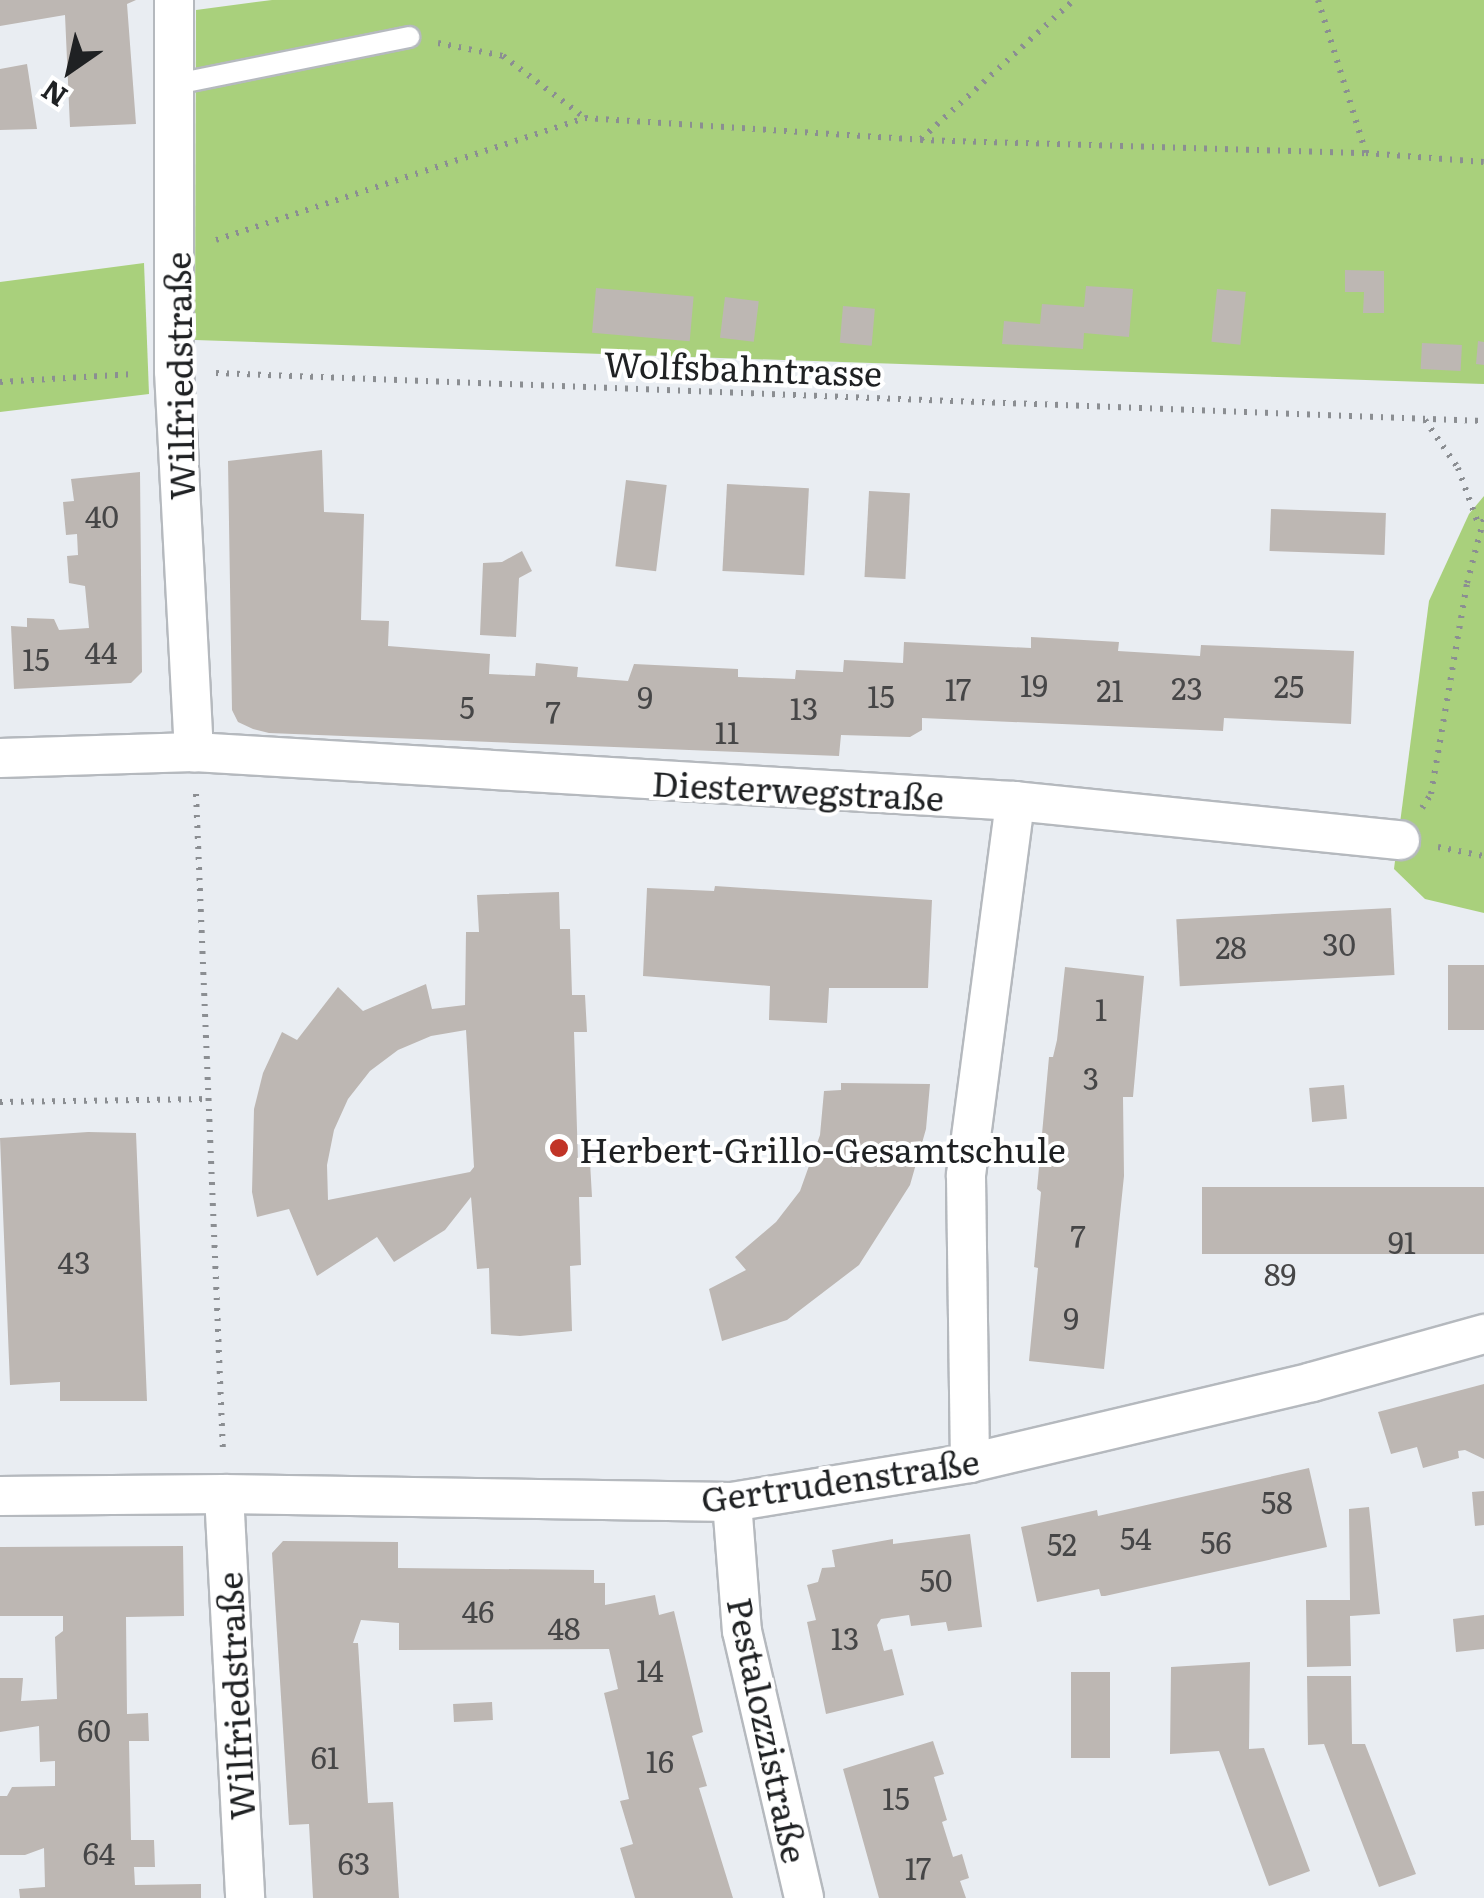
<!DOCTYPE html>
<html>
<head>
<meta charset="utf-8">
<style>
	body { margin:0 }
	#map { position:relative; width:1484px; height:1898px; overflow:hidden; background:#e9edf2; font-family:Literata,serif }
	div>[style] { position:absolute }
	.green>* { inset:0; background:#a9d07c }
	.building>* { inset:0; background:#bdb7b3; transform-origin:0 0 }
	.path>* { height:6px; margin-top:-3px; transform-origin:0; background:repeating-linear-gradient(90deg,#8b8e92 0 2.5px,transparent 0 10.5px) }
	.roads { filter:drop-shadow(2px 0 #b5b9be) drop-shadow(-2px 0 #b5b9be) drop-shadow(0 2px #b5b9be) drop-shadow(0 -2px #b5b9be) }
	.lane>* { height:20px; margin:-10px; padding:0 10px; transform-origin:10px; border-radius:10px; background:#fff }
	.street>* { height:38px; margin:-19px; padding:0 19px; transform-origin:19px; border-radius:19px; background:#fff }
	.dots>* { width:28px; height:28px; translate:-50% -50%; box-sizing:border-box; border:5px solid #fff; border-radius:50% }
	span { translate:-50% -50%; white-space:nowrap; text-align:center; line-height:1.15; -webkit-text-stroke:8px #fff; paint-order:stroke }
	.number-label { font-size:30px; color:#464647 }
	.number-label span { -webkit-text-stroke-width:0 }
	.street-label { font-size:35px; color:#1f2123 }
	.poi-label { font-size:35px; color:#1f2123 }
	.left { translate:0 -50%; text-align:left }
	.north { position:absolute; left:20px; top:20px; width:100px; height:100px; -webkit-text-stroke:8px #fff; paint-order:stroke; rotate:214deg; font-size:28px; font-weight:700; line-height:40px; text-align:center; color:#1f2123 }
	.north::after { content:''; display:block; margin:auto; width:35px; height:45px; background:#1f2123; clip-path:polygon(50% 0,100% 100%,50% 72%,0 100%) }
</style>
</head>
<body>
<div id="map">
	<div class="green">
		<i style="clip-path:polygon(272px 0,1484px 0,1484px 384px,195px 340px,196px 10px)"></i>
		<i style="clip-path:polygon(144px 263px,149px 394px,0 412px,0 282px)"></i>
		<i style="clip-path:polygon(1484px 496px,1484px 913px,1425px 899px,1394px 869px,1429px 601px,1469px 514px)"></i>
	</div>
	<div class="building">
		<i style="clip-path:polygon(0 0,136px 0,127px 4px,136px 124px,70px 127px,65px 15px,0 26px)"></i>
		<i style="clip-path:polygon(27px 64px,37px 129px,0 130px,0 69px)"></i>
		<i style="clip-path:polygon(1345px 270px,1384px 271px,1384px 313px,1363px 313px,1364px 292px,1345px 292px)"></i>
		<i style="clip-path:polygon(1086px 286px,1133px 289px,1129px 337px,1084px 333px,1083px 349px,1002px 344px,1004px 321px,1040px 324px,1042px 304px,1084px 307px)"></i>
		<i style="left:596px;top:288px;width:98px;height:45px;rotate:5deg"></i>
		<i style="left:1217px;top:289px;width:29px;height:53px;rotate:6deg"></i>
		<i style="left:725px;top:297px;width:34px;height:41px;rotate:7deg"></i>
		<i style="left:843px;top:306px;width:32px;height:37px;rotate:5deg"></i>
		<i style="clip-path:polygon(1478px 341px,1484px 342px,1484px 365px,1476px 364px)"></i>
		<i style="left:1422px;top:343px;width:40px;height:26px;rotate:3deg"></i>
		<i style="clip-path:polygon(322px 450px,324px 512px,364px 514px,361px 620px,389px 621px,388px 646px,490px 654px,489px 674px,535px 676px,536px 663px,578px 667px,577px 677px,628px 681px,634px 664px,738px 669px,738px 677px,795px 679px,796px 670px,843px 672px,844px 660px,903px 663px,904px 642px,1031px 648px,1031px 637px,1119px 642px,1118px 651px,1200px 656px,1201px 645px,1354px 651px,1351px 724px,1224px 718px,1223px 731px,922px 718px,922px 730px,910px 737px,841px 735px,839px 756px,269px 733px,253px 729px,238px 722px,232px 710px,228px 461px)"></i>
		<i style="clip-path:polygon(140px 472px,142px 672px,131px 683px,14px 689px,11px 626px,27px 627px,27px 618px,54px 619px,59px 630px,89px 628px,85px 586px,69px 583px,67px 556px,78px 555px,77px 534px,66px 535px,63px 502px,74px 501px,71px 479px)"></i>
		<i style="left:626px;top:480px;width:41px;height:87px;rotate:7deg"></i>
		<i style="left:727px;top:484px;width:82px;height:87px;rotate:3deg"></i>
		<i style="left:869px;top:491px;width:41px;height:86px;rotate:3deg"></i>
		<i style="left:1271px;top:509px;width:115px;height:42px;rotate:2deg"></i>
		<i style="clip-path:polygon(522px 551px,532px 571px,519px 578px,516px 637px,480px 635px,483px 563px,502px 562px)"></i>
		<i style="clip-path:polygon(715px 886px,932px 900px,928px 988px,829px 988px,827px 1023px,769px 1020px,770px 986px,643px 976px,647px 888px,714px 891px)"></i>
		<i style="clip-path:polygon(evenodd,559px 892px,560px 929px,570px 929px,572px 995px,585px 995px,587px 1032px,574px 1032px,578px 1162px,590px 1162px,592px 1197px,579px 1197px,581px 1265px,570px 1266px,572px 1331px,520px 1336px,491px 1334px,489px 1268px,477px 1269px,471px 1197px,445px 1230px,394px 1262px,377px 1237px,317px 1276px,289px 1209px,257px 1217px,252px 1192px,254px 1109px,263px 1073px,282px 1032px,297px 1040px,338px 987px,363px 1011px,426px 984px,432px 1009px,465px 1005px,466px 932px,479px 932px,477px 895px,559px 892px,466px 1030px,474px 1167px,470px 1172px,328px 1200px,327px 1165px,334px 1130px,348px 1099px,370px 1071px,398px 1050px,431px 1036px,466px 1030px)"></i>
		<i style="left:1391px;top:908px;width:67px;height:215px;rotate:87deg"></i>
		<i style="left:1448px;top:965px;width:36px;height:65px"></i>
		<i style="clip-path:polygon(1065px 967px,1144px 976px,1133px 1097px,1123px 1097px,1124px 1176px,1104px 1369px,1029px 1361px,1038px 1268px,1034px 1267px,1041px 1192px,1037px 1189px,1049px 1057px,1053px 1057px,1057px 1040px)"></i>
		<i style="clip-path:polygon(841px 1083px,930px 1084px,926px 1129px,910px 1185px,859px 1265px,787px 1320px,722px 1341px,709px 1289px,746px 1270px,735px 1257px,776px 1222px,800px 1191px,820px 1135px,824px 1091px,841px 1090px)"></i>
		<i style="left:1344px;top:1085px;width:34px;height:35px;rotate:85deg"></i>
		<i style="clip-path:polygon(88px 1132px,136px 1133px,147px 1401px,60px 1401px,60px 1382px,10px 1385px,0 1138px)"></i>
		<i style="left:1484px;top:1187px;width:67px;height:282px;rotate:90deg"></i>
		<i style="clip-path:polygon(1484px 1384px,1484px 1459px,1465px 1450px,1458px 1451px,1459px 1458px,1423px 1468px,1417px 1447px,1391px 1454px,1378px 1412px)"></i>
		<i style="clip-path:polygon(1309px 1468px,1327px 1547px,1105px 1596px,1101px 1596px,1099px 1589px,1037px 1602px,1021px 1527px,1097px 1510px,1098px 1516px)"></i>
		<i style="clip-path:polygon(1484px 1491px,1484px 1525px,1475px 1526px,1472px 1492px)"></i>
		<i style="clip-path:polygon(1369px 1507px,1380px 1614px,1350px 1616px,1351px 1666px,1307px 1667px,1306px 1600px,1350px 1600px,1349px 1509px)"></i>
		<i style="clip-path:polygon(970px 1534px,982px 1627px,948px 1631px,946px 1622px,911px 1626px,909px 1615px,881px 1619px,877px 1625px,884px 1651px,892px 1649px,904px 1695px,826px 1714px,807px 1622px,816px 1620px,807px 1585px,818px 1582px,822px 1568px,835px 1567px,832px 1550px,893px 1539px,893px 1544px)"></i>
		<i style="clip-path:polygon(283px 1541px,398px 1542px,398px 1568px,594px 1570px,594px 1583px,605px 1583px,605px 1605px,655px 1595px,659px 1615px,674px 1611px,703px 1732px,692px 1736px,707px 1786px,699px 1788px,733px 1898px,635px 1898px,620px 1848px,633px 1844px,620px 1801px,629px 1799px,604px 1693px,618px 1689px,609px 1649px,399px 1650px,399px 1623px,361px 1620px,353px 1643px,358px 1643px,368px 1803px,393px 1802px,399px 1898px,313px 1898px,309px 1824px,289px 1825px,272px 1553px)"></i>
		<i style="clip-path:polygon(183px 1546px,184px 1616px,126px 1617px,127px 1714px,148px 1713px,149px 1741px,129px 1741px,131px 1840px,154px 1840px,155px 1867px,134px 1867px,135px 1885px,201px 1884px,201px 1898px,20px 1898px,19px 1889px,45px 1887px,44px 1848px,25px 1855px,0 1855px,0 1796px,7px 1796px,12px 1787px,55px 1786px,55px 1761px,40px 1762px,39px 1726px,0 1732px,0 1678px,23px 1678px,21px 1701px,57px 1699px,55px 1637px,63px 1631px,63px 1616px,0 1616px,0 1547px)"></i>
		<i style="clip-path:polygon(1484px 1615px,1484px 1649px,1456px 1652px,1453px 1619px)"></i>
		<i style="clip-path:polygon(1250px 1662px,1249px 1749px,1264px 1748px,1310px 1871px,1269px 1886px,1219px 1751px,1170px 1754px,1171px 1667px)"></i>
		<i style="left:1110px;top:1672px;width:86px;height:39px;rotate:90deg"></i>
		<i style="clip-path:polygon(1307px 1676px,1351px 1676px,1352px 1744px,1365px 1744px,1416px 1874px,1379px 1887px,1324px 1744px,1308px 1745px)"></i>
		<i style="left:492px;top:1702px;width:18px;height:39px;rotate:87deg"></i>
		<i style="clip-path:polygon(933px 1741px,944px 1774px,934px 1777px,947px 1820px,942px 1822px,953px 1857px,962px 1854px,969px 1878px,960px 1881px,966px 1898px,879px 1898px,843px 1769px)"></i>
	</div>
	<div class="path">
		<i style="left:1318px;top:0;width:160px;rotate:72.6deg"></i>
		<i style="left:438px;top:43px;width:66px;rotate:11.3deg"></i>
		<i style="left:503px;top:56px;width:101px;rotate:37deg"></i>
		<i style="left:921px;top:139px;width:207px;rotate:-42.3deg"></i>
		<i style="left:216px;top:240px;width:389px;rotate:-18.3deg"></i>
		<i style="left:585px;top:118px;width:337px;rotate:3.7deg"></i>
		<i style="left:921px;top:140px;width:445px;rotate:1.7deg"></i>
		<i style="left:1366px;top:153px;width:118px;rotate:4.4deg"></i>
		<i style="left:216px;top:373px;width:1269px;rotate:2.17deg"></i>
		<i style="left:0;top:382px;width:134px;rotate:-3.4deg"></i>
		<i style="left:1425px;top:420px;width:58px;rotate:55.5deg"></i>
		<i style="left:1458px;top:468px;width:62px;rotate:70.1deg"></i>
		<i style="left:196px;top:794px;width:658px;rotate:87.65deg"></i>
		<i style="left:1422px;top:808px;width:17px;rotate:-57deg"></i>
		<i style="left:1431px;top:794px;width:214px;rotate:-80.3deg"></i>
		<i style="left:1467px;top:583px;width:67px;rotate:-75.3deg"></i>
		<i style="left:1438px;top:847px;width:47px;rotate:11.1deg"></i>
		<i style="left:0;top:1102px;width:210px;rotate:-0.8deg"></i>
	</div>
	<div class="roads">
		<div class="lane">
			<i style="left:176px;top:84px;width:238px;rotate:-11.4deg"></i>
		</div>
		<div class="street">
			<i style="left:174px;top:0;width:371px;rotate:90deg"></i>
			<i style="left:174px;top:371px;width:382px;rotate:87deg"></i>
			<i style="left:0;top:758px;width:194px;rotate:-1.8deg"></i>
			<i style="left:194px;top:752px;width:822px;rotate:3.42deg"></i>
			<i style="left:1015px;top:801px;width:387px;rotate:5.8deg"></i>
			<i style="left:970px;top:1463px;width:288px;rotate:-90.8deg"></i>
			<i style="left:966px;top:1175px;width:377px;rotate:-82.5deg"></i>
			<i style="left:224px;top:1494px;width:405px;rotate:87deg"></i>
			<i style="left:0;top:1496px;width:224px;rotate:-0.5deg"></i>
			<i style="left:224px;top:1494px;width:508px;rotate:0.9deg"></i>
			<i style="left:732px;top:1502px;width:241px;rotate:-9.3deg"></i>
			<i style="left:970px;top:1463px;width:351px;rotate:-13.3deg"></i>
			<i style="left:1312px;top:1382px;width:179px;rotate:-15.6deg"></i>
			<i style="left:732px;top:1502px;width:129px;rotate:85.6deg"></i>
			<i style="left:742px;top:1631px;width:274px;rotate:76.9deg"></i>
		</div>
	</div>
	<div class="dots">
		<i style="left:559px;top:1148px;background:#c13427"></i>
	</div>
	<div class="number-label">
		<span style="left:102px;top:515px">40</span>
		<span style="left:101px;top:651px">44</span>
		<span style="left:36px;top:658px">15</span>
		<span style="left:1034px;top:684px">19</span>
		<span style="left:1289px;top:685px">25</span>
		<span style="left:1187px;top:687px">23</span>
		<span style="left:958px;top:688px">17</span>
		<span style="left:1110px;top:689px">21</span>
		<span style="left:881px;top:695px">15</span>
		<span style="left:645px;top:696px">9</span>
		<span style="left:467px;top:706px">5</span>
		<span style="left:804px;top:707px">13</span>
		<span style="left:553px;top:711px">7</span>
		<span style="left:727px;top:731px">11</span>
		<span style="left:1339px;top:943px">30</span>
		<span style="left:1231px;top:946px">28</span>
		<span style="left:1101px;top:1008px">1</span>
		<span style="left:1091px;top:1077px">3</span>
		<span style="left:1078px;top:1235px">7</span>
		<span style="left:1402px;top:1241px">91</span>
		<span style="left:74px;top:1261px">43</span>
		<span style="left:1280px;top:1273px">89</span>
		<span style="left:1071px;top:1317px">9</span>
		<span style="left:1277px;top:1501px">58</span>
		<span style="left:1136px;top:1537px">54</span>
		<span style="left:1216px;top:1541px">56</span>
		<span style="left:1062px;top:1543px">52</span>
		<span style="left:936px;top:1579px">50</span>
		<span style="left:478px;top:1610px">46</span>
		<span style="left:564px;top:1627px">48</span>
		<span style="left:845px;top:1637px">13</span>
		<span style="left:650px;top:1669px">14</span>
		<span style="left:94px;top:1729px">60</span>
		<span style="left:325px;top:1756px">61</span>
		<span style="left:660px;top:1760px">16</span>
		<span style="left:896px;top:1797px">15</span>
		<span style="left:99px;top:1852px">64</span>
		<span style="left:354px;top:1862px">63</span>
		<span style="left:918px;top:1867px">17</span>
	</div>
	<div class="street-label">
		<span style="left:743px;top:367px;rotate:2deg">Wolfsbahntrasse</span>
		<span style="left:178px;top:376px;rotate:-91deg">Wilfriedstraße</span>
		<span style="left:798px;top:789px;rotate:3deg">Diesterwegstraße</span>
		<span style="left:840px;top:1479px;rotate:-8deg">Gertrudenstraße</span>
		<span style="left:234px;top:1696px;rotate:-93deg">Wilfriedstraße</span>
		<span style="left:769px;top:1730px;rotate:78deg">Pestalozzistraße</span>
	</div>
	<div class="poi-label">
		<span class="left" style="left:579px;top:1148px">Herbert-Grillo-Gesamtschule</span>
	</div>
	<div class="north">N</div>
</div>
</body>
</html>
